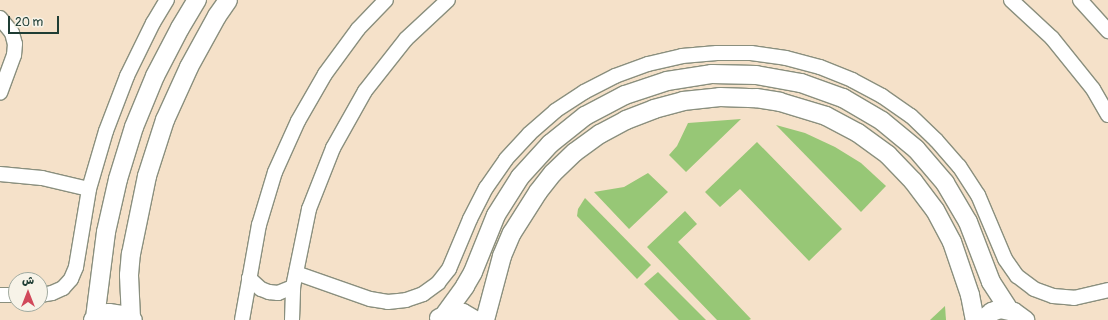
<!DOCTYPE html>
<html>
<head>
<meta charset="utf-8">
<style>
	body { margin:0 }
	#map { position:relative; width:1108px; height:320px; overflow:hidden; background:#f5e1c9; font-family:Pangolin,"Playpen Sans Arabic",sans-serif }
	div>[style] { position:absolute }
	.green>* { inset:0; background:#97c776 }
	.roads { filter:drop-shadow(1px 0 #8a8f7e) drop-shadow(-1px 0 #8a8f7e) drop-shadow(0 1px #8a8f7e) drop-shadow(0 -1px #8a8f7e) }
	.minor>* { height:14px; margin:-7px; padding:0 7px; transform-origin:7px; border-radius:7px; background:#fff }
	.tertiary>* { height:18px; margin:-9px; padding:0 9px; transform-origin:9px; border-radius:9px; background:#fff }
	span { translate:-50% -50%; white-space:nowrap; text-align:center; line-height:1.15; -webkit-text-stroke:3.5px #f7f3e8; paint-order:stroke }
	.north { position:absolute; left:8px; top:272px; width:40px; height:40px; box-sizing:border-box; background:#f7f3e8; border:1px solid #a1aaa0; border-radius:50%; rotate:0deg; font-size:11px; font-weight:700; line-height:16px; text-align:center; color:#1f3d34 }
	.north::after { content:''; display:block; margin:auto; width:14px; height:18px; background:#d1495b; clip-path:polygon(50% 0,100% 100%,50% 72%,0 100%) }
	.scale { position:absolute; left:8px; top:16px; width:51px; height:18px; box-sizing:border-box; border:2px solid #1f3d34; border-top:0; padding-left:5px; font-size:12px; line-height:14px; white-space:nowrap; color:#1f3d34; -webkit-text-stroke:3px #f7f3e8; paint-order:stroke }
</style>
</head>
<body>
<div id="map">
	<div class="green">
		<i style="clip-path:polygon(741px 119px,686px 172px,669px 155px,677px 146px,688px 123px)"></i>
		<i style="clip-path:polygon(776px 125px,805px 133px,835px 147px,861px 163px,886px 186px,861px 212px)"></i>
		<i style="clip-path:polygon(757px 142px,842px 229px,809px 261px,740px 189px,720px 207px,705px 192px)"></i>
		<i style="clip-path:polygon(648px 173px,668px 192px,629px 229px,594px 192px,624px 187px)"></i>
		<i style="clip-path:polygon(585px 198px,651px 265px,637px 279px,577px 216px,578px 209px)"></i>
		<i style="clip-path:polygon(685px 211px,697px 224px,678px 242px,751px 319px,749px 320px,717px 320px,647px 247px)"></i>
		<i style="clip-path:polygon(658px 272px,706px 320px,679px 320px,644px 284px)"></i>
		<i style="clip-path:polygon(945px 306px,946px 320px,930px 320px)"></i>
	</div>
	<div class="roads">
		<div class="minor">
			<i style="left:1011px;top:0;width:56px;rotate:42.8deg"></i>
			<i style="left:1052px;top:38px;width:65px;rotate:51.2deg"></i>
			<i style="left:1093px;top:89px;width:30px;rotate:60deg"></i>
			<i style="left:1080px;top:0;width:42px;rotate:47.9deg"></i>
			<i style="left:0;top:18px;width:19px;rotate:51deg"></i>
			<i style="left:12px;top:33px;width:11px;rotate:75deg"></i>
			<i style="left:15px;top:44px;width:11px;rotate:95deg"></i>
			<i style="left:14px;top:55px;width:40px;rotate:110.2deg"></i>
			<i style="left:0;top:174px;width:42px;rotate:5.4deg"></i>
			<i style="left:42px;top:178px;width:48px;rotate:13.2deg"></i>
			<i style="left:296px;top:273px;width:78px;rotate:19.4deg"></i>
			<i style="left:370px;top:299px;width:18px;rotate:9deg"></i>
			<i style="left:388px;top:302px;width:18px;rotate:-6deg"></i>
			<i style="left:406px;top:300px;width:18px;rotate:-19deg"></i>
			<i style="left:423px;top:294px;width:19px;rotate:-36deg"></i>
			<i style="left:438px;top:283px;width:18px;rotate:-52deg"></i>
			<i style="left:449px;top:269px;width:54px;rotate:-67.2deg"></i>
			<i style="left:470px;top:219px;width:35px;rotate:-63deg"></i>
			<i style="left:486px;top:188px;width:35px;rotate:-55deg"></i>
			<i style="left:506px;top:159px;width:34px;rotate:-47deg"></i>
			<i style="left:529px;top:134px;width:35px;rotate:-41deg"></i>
			<i style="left:555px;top:111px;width:35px;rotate:-33deg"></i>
			<i style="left:584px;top:92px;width:35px;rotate:-27deg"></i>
			<i style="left:615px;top:76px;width:35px;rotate:-20deg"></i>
			<i style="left:648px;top:64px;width:35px;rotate:-13deg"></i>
			<i style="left:682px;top:56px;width:35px;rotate:-5deg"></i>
			<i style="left:717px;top:53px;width:34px"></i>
			<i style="left:751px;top:53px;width:35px;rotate:8deg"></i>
			<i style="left:786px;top:58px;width:35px;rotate:15deg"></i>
			<i style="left:820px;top:67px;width:35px;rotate:22deg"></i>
			<i style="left:852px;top:80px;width:34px;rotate:28deg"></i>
			<i style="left:882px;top:96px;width:35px;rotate:35deg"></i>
			<i style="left:911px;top:116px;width:35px;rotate:44deg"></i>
			<i style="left:936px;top:140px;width:35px;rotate:49deg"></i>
			<i style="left:959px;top:166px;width:35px;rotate:57deg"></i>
			<i style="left:978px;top:195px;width:69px;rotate:67.1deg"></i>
			<i style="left:1005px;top:259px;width:21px;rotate:55deg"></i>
			<i style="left:1017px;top:276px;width:21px;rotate:37deg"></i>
			<i style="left:1034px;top:289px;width:20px;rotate:20deg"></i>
			<i style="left:1053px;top:296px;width:21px;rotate:5deg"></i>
			<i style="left:1074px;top:298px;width:35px;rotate:-13deg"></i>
			<i style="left:249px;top:278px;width:16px;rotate:43deg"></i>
			<i style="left:261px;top:289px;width:9px;rotate:21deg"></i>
			<i style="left:269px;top:292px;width:9px;rotate:6deg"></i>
			<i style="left:278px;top:293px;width:16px;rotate:-22deg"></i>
			<i style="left:0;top:295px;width:16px"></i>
			<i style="left:40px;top:295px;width:12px;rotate:-9deg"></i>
			<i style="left:52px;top:293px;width:12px;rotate:-24deg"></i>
			<i style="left:63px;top:288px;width:12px;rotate:-48deg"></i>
			<i style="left:71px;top:279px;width:13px;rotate:-67deg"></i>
			<i style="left:76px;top:267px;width:79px;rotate:-80.5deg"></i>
			<i style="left:89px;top:189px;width:60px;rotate:-73.7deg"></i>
			<i style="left:106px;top:131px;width:59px;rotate:-69.1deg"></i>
			<i style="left:127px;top:76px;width:59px;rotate:-63.9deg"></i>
			<i style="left:153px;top:23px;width:27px;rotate:-59deg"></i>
			<i style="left:242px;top:320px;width:97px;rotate:-79.9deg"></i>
			<i style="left:259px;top:225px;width:55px;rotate:-73.2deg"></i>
			<i style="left:275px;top:172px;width:56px;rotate:-65.7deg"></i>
			<i style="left:298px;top:121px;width:54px;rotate:-60.1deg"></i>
			<i style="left:325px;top:74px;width:56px;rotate:-53.7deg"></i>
			<i style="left:358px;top:29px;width:40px;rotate:-46deg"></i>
			<i style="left:292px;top:320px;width:33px;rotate:-88deg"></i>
			<i style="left:293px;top:287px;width:80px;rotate:-78.4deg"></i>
			<i style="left:309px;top:209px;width:66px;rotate:-68.5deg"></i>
			<i style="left:333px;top:148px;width:65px;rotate:-60.7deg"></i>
			<i style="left:365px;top:91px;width:66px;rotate:-51.7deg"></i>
			<i style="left:406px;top:39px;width:57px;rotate:-42.9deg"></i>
		</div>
		<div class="tertiary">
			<i style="left:445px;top:314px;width:34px;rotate:-54deg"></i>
			<i style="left:465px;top:286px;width:16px;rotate:-60deg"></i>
			<i style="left:473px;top:272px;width:61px;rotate:-68deg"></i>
			<i style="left:496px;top:215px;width:45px;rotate:-57.7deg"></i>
			<i style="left:520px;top:177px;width:45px;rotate:-47.7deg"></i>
			<i style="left:550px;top:144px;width:45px;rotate:-38.7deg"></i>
			<i style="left:585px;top:116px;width:45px;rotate:-27.7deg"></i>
			<i style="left:625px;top:95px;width:44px;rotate:-18.4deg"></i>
			<i style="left:667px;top:81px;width:46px;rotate:-8.8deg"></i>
			<i style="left:712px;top:74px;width:44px;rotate:1.3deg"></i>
			<i style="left:756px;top:75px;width:46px;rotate:10.1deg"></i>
			<i style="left:801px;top:83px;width:45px;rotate:19.7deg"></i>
			<i style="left:843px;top:98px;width:45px;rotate:30.5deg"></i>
			<i style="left:882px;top:121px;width:44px;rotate:39.5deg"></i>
			<i style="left:916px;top:149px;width:45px;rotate:49.5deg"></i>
			<i style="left:945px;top:183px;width:45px;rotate:59.5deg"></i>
			<i style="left:968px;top:222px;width:64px;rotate:69deg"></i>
			<i style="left:991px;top:282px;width:33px;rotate:57deg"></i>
			<i style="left:95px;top:318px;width:87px;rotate:-82.7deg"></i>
			<i style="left:106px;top:232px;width:54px;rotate:-77.2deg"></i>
			<i style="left:118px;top:179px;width:54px;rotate:-72.9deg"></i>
			<i style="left:134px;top:127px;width:55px;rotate:-67.6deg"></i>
			<i style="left:155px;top:76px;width:54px;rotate:-62.5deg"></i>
			<i style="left:180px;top:28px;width:33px;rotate:-59deg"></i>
			<i style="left:131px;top:318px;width:43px;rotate:-92.7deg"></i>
			<i style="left:129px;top:275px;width:21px;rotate:-85deg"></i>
			<i style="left:131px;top:254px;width:80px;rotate:-78.4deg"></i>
			<i style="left:147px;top:176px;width:59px;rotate:-72.2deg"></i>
			<i style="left:165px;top:120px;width:58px;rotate:-65.6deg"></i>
			<i style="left:189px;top:67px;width:58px;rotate:-61.2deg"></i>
			<i style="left:217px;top:16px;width:19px;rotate:-55deg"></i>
			<i style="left:439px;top:318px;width:16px;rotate:-22deg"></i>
			<i style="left:454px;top:312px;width:9px;rotate:6deg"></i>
			<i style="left:463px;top:313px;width:14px;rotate:30deg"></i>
			<i style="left:93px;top:320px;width:11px;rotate:-34deg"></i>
			<i style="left:102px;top:314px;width:7px;rotate:-8deg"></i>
			<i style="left:109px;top:313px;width:15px;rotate:8deg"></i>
			<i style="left:124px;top:315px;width:10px;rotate:29deg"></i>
			<i style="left:485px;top:320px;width:66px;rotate:-75.1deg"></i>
			<i style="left:502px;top:256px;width:25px;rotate:-67deg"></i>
			<i style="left:512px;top:233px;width:49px;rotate:-57.6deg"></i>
			<i style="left:538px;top:192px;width:24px;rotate:-52deg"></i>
			<i style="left:553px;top:173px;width:30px;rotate:-44deg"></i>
			<i style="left:575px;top:152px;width:31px;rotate:-36deg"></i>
			<i style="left:600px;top:134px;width:30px;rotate:-28deg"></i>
			<i style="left:626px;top:120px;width:30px;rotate:-21deg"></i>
			<i style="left:654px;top:109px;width:30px;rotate:-15deg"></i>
			<i style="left:683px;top:101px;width:37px;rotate:-6deg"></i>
			<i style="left:720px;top:97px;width:36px;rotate:2deg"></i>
			<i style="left:756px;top:98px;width:24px;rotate:9deg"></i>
			<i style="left:780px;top:102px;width:48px;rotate:16.9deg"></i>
			<i style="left:826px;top:116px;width:36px;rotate:28deg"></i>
			<i style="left:858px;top:133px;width:37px;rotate:36deg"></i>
			<i style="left:888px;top:155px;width:36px;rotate:46deg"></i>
			<i style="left:913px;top:181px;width:36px;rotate:53deg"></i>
			<i style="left:935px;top:210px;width:36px;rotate:62deg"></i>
			<i style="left:952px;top:242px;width:56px;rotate:71.2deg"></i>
			<i style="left:970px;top:295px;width:25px;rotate:79deg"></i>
			<i style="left:982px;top:320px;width:13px;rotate:-39deg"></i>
			<i style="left:992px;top:312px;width:9px;rotate:-21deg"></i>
			<i style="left:1000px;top:309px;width:14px;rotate:12deg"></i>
			<i style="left:1014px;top:312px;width:14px;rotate:36deg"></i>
		</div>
	</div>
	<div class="north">ش</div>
	<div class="scale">20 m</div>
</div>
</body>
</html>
